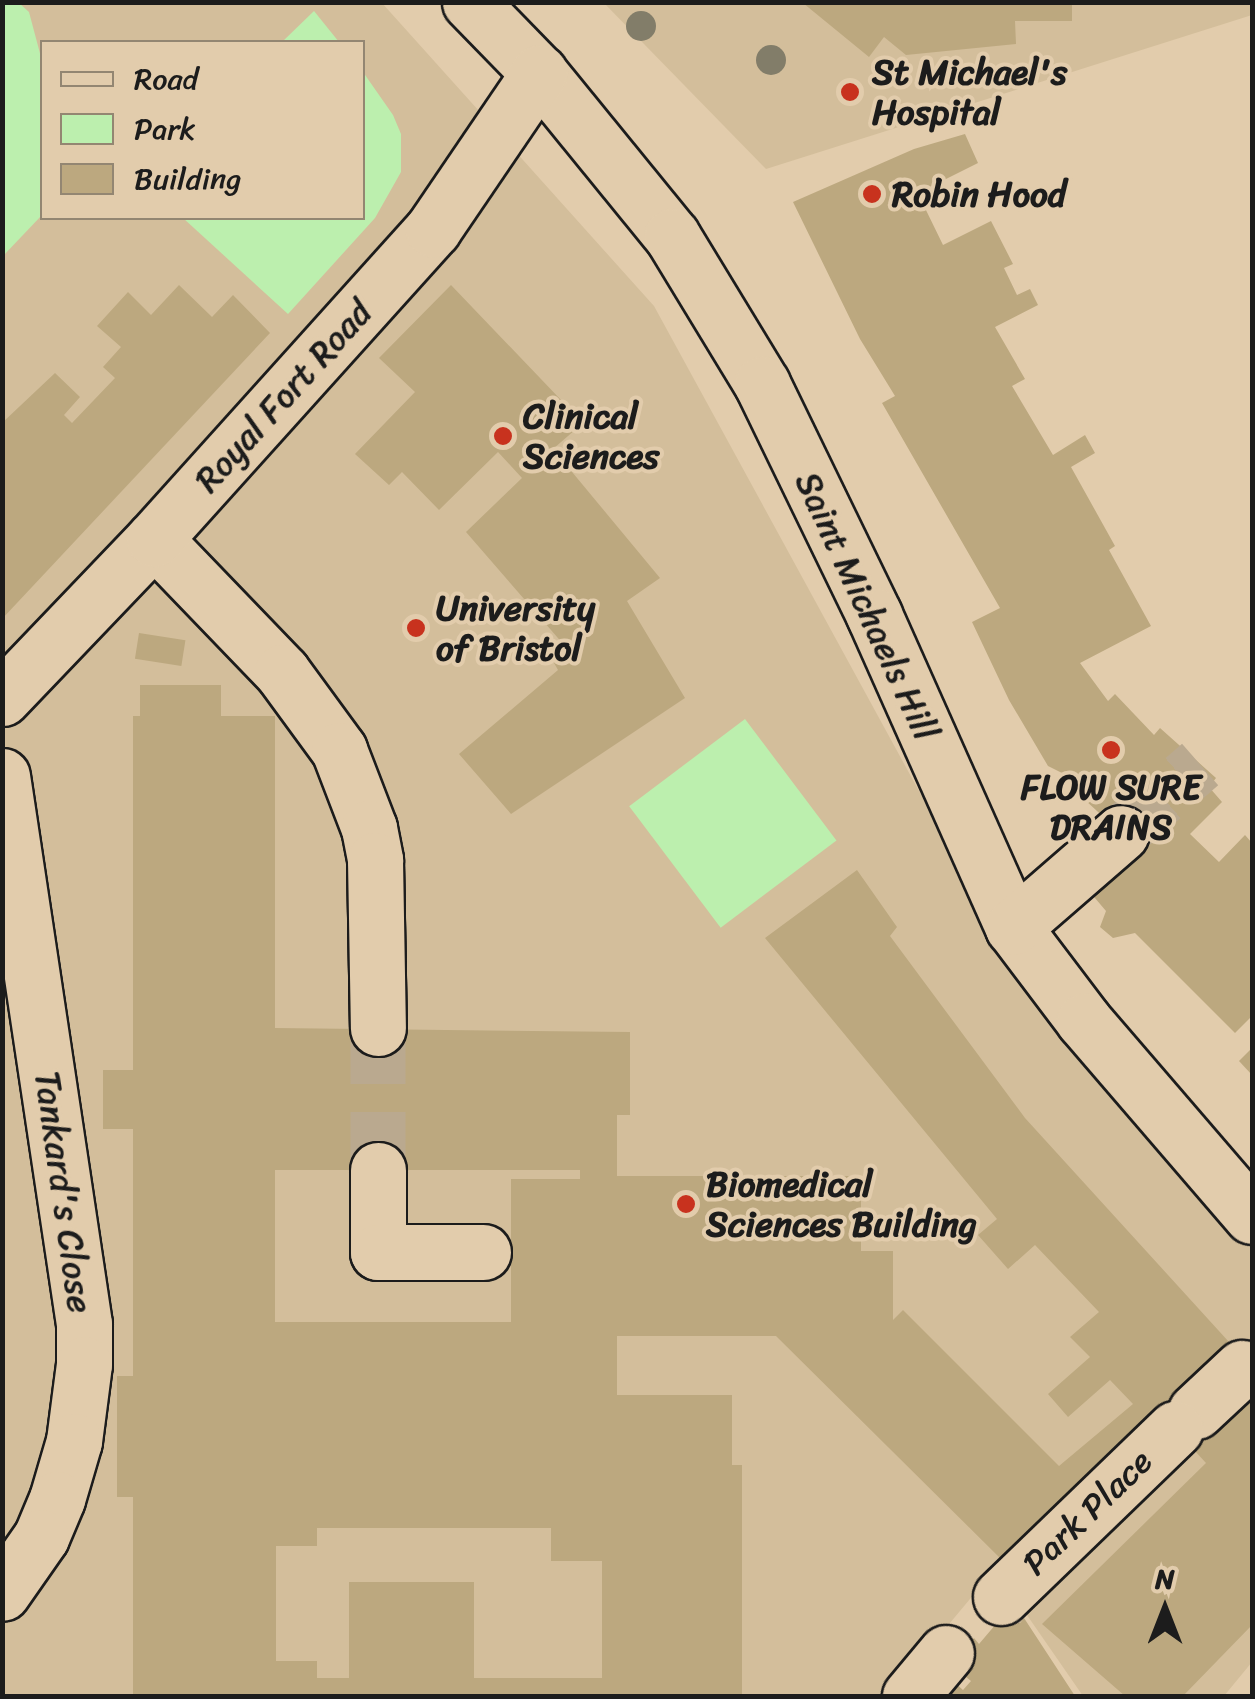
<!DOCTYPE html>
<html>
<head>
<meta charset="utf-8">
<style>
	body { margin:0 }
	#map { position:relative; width:1255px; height:1699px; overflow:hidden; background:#e2ccac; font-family:Sriracha,sans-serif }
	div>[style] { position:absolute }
	.built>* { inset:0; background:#d3be9b }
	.green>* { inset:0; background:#bcefae; transform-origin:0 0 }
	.building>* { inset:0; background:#bca87f; transform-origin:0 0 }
	.minor-tunnel>* { height:55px; margin-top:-27.5px; transform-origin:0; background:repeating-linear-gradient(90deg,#baa98f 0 55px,transparent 0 83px) }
	.roads { filter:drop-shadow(2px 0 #1c1c1c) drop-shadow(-2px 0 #1c1c1c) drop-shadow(0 2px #1c1c1c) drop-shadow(0 -2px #1c1c1c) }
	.minor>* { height:55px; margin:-27.5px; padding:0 27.5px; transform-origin:27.5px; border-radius:27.5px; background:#e2ccac }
	.trees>* { width:30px; height:30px; margin:-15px; border-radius:50%; background:#827d69 }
	.dots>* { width:28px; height:28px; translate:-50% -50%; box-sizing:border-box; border:5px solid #e2ccac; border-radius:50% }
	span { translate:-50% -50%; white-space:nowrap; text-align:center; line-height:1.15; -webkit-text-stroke:8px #e2ccac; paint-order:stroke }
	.poi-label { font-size:35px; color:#1c1c1c; font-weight:700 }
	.left { translate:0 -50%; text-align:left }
	.street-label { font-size:35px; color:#1c1c1c }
	.frame { position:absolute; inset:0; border:5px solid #1c1c1c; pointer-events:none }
	.legend { position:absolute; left:40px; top:40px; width:325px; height:180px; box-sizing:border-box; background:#e2ccac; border:2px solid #938672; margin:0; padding:12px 18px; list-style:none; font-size:30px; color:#1c1c1c }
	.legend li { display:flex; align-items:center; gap:20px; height:50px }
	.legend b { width:50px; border:2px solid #938672 }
	.north { position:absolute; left:1115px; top:1559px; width:100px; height:100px; -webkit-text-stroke:8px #e2ccac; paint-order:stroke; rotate:0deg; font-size:28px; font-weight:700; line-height:40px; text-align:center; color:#1c1c1c }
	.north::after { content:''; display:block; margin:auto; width:35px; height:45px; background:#1c1c1c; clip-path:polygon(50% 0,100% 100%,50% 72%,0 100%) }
</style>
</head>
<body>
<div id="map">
	<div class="built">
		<i style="clip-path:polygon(1252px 2px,1252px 15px,766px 169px,604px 3px)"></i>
		<i style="clip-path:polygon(evenodd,3px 3px,382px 3px,654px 306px,1002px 943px,1198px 1188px,1252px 1249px,1252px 1662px,1224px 1696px,1083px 1696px,995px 1569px,889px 1696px,3px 1696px,3px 3px,42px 42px,362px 42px,362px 218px,42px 218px,42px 42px)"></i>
	</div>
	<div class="green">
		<i style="clip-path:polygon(3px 2px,19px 3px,29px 12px,42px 61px,42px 215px,3px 256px)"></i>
		<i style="clip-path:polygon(314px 11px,339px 42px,282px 42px)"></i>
		<i style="clip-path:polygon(363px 72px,393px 115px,401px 134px,401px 172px,375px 218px,288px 314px,183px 218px,362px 218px)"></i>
		<i style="left:745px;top:719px;width:152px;height:145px;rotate:53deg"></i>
	</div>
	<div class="building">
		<i style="clip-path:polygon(803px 3px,1072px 3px,1072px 21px,1015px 21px,1016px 44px,906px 55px,884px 37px,869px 57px)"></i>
		<i style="clip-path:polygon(965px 134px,978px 163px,930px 187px,937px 200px,924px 206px,943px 245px,991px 221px,1013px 264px,1004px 268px,1017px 295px,1030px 289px,1038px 305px,995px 327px,1025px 379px,1012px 386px,1053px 455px,1085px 435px,1095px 453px,1071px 467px,1115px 546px,1109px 550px,1151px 626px,1080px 663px,1108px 701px,1115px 694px,1154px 735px,1160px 728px,1216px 778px,1209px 787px,1222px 802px,1190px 834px,1219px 862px,1245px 835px,1252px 843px,1252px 1016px,1235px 1033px,1135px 933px,1113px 938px,1100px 927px,1106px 911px,1089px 891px,1121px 833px,1085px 800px,1094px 789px,1048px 766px,1009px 700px,972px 622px,1000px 608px,882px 403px,895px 396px,860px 339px,793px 202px,914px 149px)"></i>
		<i style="clip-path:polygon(179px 285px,212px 317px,233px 295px,270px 333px,2px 619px,2px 423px,55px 373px,80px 397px,64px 415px,72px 423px,115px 378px,103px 367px,121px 347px,97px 326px,128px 292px,151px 315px)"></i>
		<i style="clip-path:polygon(451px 285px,583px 423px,553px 449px,660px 578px,627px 601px,685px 698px,511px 814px,459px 754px,558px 670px,549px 654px,564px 645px,466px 532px,522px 478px,498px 452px,439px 510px,402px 472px,389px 485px,355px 454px,415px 392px,379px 358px)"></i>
		<i style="left:139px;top:633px;width:47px;height:26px;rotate:9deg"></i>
		<i style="clip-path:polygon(evenodd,140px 685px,221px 685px,221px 716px,275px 716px,275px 1028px,630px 1032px,630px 1115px,617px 1115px,617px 1176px,861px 1176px,861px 1251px,893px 1251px,893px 1320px,903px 1310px,1059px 1466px,1133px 1404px,1110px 1380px,1068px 1417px,1048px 1394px,1090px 1357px,1070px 1337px,1099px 1312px,1035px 1245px,1008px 1269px,978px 1235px,997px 1219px,765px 938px,857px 870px,897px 927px,890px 936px,1025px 1118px,1229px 1342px,1178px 1392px,1252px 1386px,1252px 1625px,1183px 1696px,1125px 1696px,1042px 1624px,1206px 1463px,1158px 1411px,1001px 1559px,776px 1336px,617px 1336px,617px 1395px,732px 1395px,732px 1465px,742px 1465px,742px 1696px,133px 1696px,133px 1497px,117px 1497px,117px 1376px,133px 1376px,133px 1129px,103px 1129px,103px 1070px,133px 1070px,133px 716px,140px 716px,140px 685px,275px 1170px,580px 1170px,580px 1179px,511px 1179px,511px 1322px,275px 1322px,275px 1170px,140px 685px,317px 1528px,551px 1528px,551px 1561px,602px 1561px,602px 1678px,474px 1678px,474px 1582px,349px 1582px,349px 1678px,317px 1678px,317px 1661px,276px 1661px,276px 1546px,317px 1546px,317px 1528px)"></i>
		<i style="clip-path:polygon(1252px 1048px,1252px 1075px,1239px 1061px)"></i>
		<i style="clip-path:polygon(1024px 1618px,1075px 1696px,923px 1696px,944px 1673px,963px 1690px,971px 1681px,951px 1665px,974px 1638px,979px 1644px,996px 1624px,1020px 1623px)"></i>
	</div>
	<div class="minor-tunnel">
		<i style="left:1121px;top:833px;width:105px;rotate:-41.1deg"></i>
		<i style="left:378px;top:1028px;width:142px;rotate:90deg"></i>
	</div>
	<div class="roads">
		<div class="minor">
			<i style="left:470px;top:2px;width:99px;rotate:45.8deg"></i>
			<i style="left:539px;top:73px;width:210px;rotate:50.8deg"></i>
			<i style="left:672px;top:236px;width:173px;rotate:58.7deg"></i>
			<i style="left:762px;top:384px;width:257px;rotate:64.1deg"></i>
			<i style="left:874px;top:615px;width:342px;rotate:66deg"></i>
			<i style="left:1013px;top:927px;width:118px;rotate:52.9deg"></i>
			<i style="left:1084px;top:1021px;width:257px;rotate:49.3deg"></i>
			<i style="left:154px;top:539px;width:185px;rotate:46.1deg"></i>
			<i style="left:282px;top:672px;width:97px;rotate:53.8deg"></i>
			<i style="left:339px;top:750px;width:84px;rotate:69deg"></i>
			<i style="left:369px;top:828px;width:33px;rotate:79deg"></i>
			<i style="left:375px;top:860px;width:168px;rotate:89deg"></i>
			<i style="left:2px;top:698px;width:220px;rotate:-46.3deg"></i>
			<i style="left:154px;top:539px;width:417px;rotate:-48deg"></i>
			<i style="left:433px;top:229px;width:189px;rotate:-55.8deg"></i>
			<i style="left:2px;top:776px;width:554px;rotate:81.49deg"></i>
			<i style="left:84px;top:1324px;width:40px;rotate:90deg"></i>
			<i style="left:84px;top:1364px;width:78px;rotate:97.4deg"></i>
			<i style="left:74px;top:1441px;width:60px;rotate:106.3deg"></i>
			<i style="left:57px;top:1499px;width:41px;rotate:112.8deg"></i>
			<i style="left:41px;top:1537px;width:68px;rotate:124.9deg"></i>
			<i style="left:1013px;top:927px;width:143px;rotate:-41deg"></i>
			<i style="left:378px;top:1170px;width:82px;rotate:90deg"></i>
			<i style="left:378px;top:1252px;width:105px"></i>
			<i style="left:1196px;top:1411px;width:63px;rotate:-43.1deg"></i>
			<i style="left:1001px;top:1597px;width:242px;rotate:-44deg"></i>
			<i style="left:910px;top:1696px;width:56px;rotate:-50.1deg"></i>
		</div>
	</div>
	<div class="trees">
		<i style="left:641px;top:26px"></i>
		<i style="left:771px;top:60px"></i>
	</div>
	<div class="dots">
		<i style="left:850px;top:92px;background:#c8321e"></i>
		<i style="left:872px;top:194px;background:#c8321e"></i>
		<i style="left:503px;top:436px;background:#c8321e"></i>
		<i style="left:416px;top:628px;background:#c8321e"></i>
		<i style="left:1111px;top:750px;background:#c8321e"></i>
		<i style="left:686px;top:1204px;background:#c8321e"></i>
	</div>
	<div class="poi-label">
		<span class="left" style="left:872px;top:92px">St Michael's<br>Hospital</span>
		<span class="left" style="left:892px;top:194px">Robin Hood</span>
		<span class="left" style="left:523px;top:436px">Clinical<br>Sciences</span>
		<span class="left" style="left:436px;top:628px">University<br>of Bristol</span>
		<span style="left:1111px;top:807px">FLOW SURE<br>DRAINS</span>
		<span class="left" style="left:706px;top:1204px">Biomedical<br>Sciences Building</span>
	</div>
	<div class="street-label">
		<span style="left:283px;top:396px;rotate:-48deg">Royal Fort Road</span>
		<span style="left:867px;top:606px;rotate:65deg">Saint Michaels Hill</span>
		<span style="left:64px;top:1192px;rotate:82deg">Tankard's Close</span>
		<span style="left:1087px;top:1512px;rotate:-44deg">Park Place</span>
	</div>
	<div class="frame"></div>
	<ul class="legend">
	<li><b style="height:12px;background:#e2ccac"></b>Road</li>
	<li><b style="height:28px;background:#bcefae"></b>Park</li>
	<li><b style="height:28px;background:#bca87f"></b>Building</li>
	</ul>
	<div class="north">N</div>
</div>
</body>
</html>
